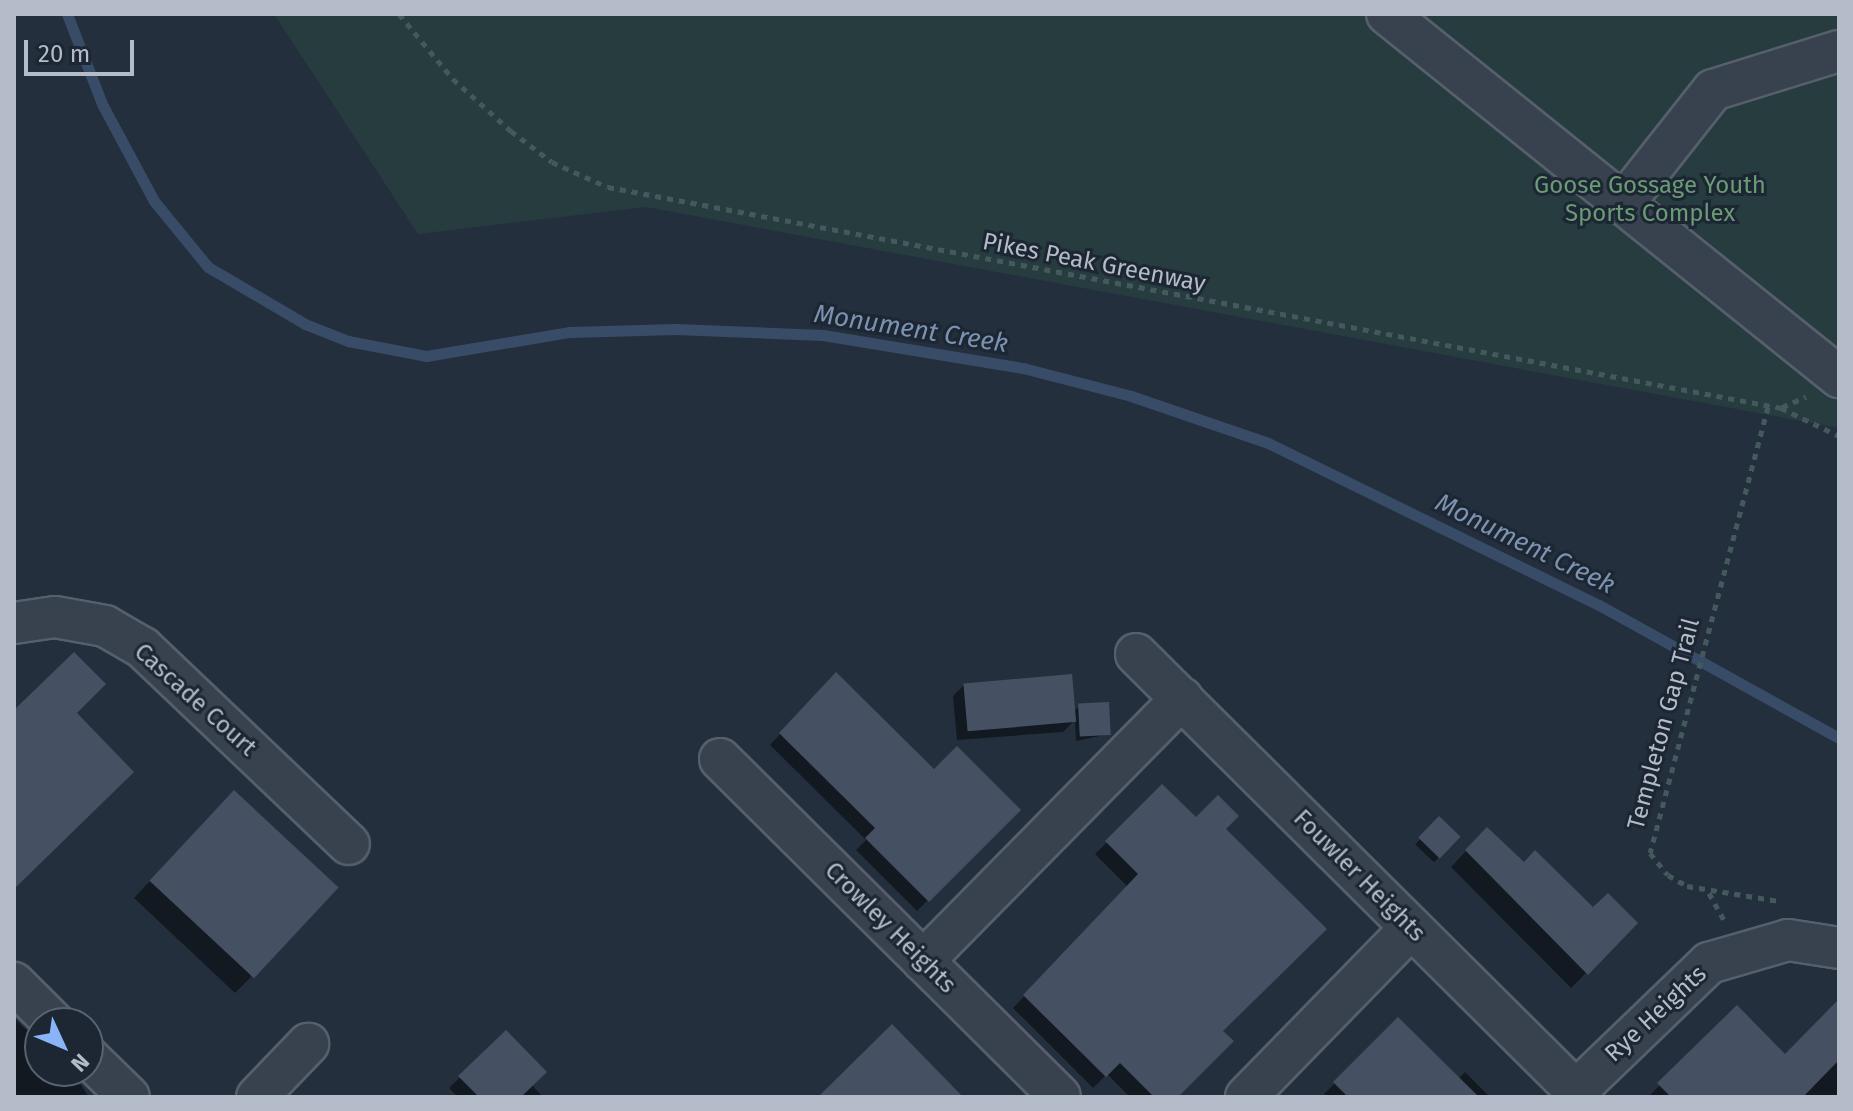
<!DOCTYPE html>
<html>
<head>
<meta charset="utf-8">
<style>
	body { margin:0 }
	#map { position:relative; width:1853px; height:1111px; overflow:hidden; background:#242f3e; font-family:"Fira Sans",sans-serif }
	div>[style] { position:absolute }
	.green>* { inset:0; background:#263c3f }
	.shadow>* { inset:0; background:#0007; transform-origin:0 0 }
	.stream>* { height:11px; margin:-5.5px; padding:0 5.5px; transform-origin:5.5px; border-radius:5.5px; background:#394c67 }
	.building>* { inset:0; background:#455162; transform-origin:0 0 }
	.path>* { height:5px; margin-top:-2.5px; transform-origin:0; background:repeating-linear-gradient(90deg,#44595c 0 6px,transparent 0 12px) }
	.roads { filter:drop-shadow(2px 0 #565f6c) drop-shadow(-2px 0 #565f6c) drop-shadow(0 2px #565f6c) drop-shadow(0 -2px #565f6c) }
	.minor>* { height:40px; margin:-20px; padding:0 20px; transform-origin:20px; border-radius:20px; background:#38414e }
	span { translate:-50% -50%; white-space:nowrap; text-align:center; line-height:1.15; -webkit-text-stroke:6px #1d2633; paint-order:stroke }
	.park-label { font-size:24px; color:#6b9a76 }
	.street-label { font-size:24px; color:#b4bcc9 }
	.water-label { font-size:26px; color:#7c92b1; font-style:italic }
	.frame { position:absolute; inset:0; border:16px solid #b4bcc9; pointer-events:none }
	.north { position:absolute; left:24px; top:1007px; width:80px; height:80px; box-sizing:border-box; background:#1d2633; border:2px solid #59626f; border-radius:50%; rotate:134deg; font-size:22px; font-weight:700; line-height:32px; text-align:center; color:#b4bcc9 }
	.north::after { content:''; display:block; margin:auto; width:28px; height:36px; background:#8ab4f8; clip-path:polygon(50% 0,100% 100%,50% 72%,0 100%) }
	.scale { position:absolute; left:24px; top:40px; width:110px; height:36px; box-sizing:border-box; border:4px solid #b4bcc9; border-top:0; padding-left:10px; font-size:24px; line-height:28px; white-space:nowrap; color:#b4bcc9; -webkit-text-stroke:6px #1d2633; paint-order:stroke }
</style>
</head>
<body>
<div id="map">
	<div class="green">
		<i style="clip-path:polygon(274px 14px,1839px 14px,1839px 428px,646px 207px,418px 234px)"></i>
	</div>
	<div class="shadow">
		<i style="clip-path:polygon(964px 685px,1073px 712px,1079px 706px,1109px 734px,1076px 741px,1075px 720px,1063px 732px,957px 740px,953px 696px)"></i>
		<i style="clip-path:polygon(825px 686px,934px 772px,1018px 810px,917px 911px,856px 850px,866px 840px,770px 745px)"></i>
		<i style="clip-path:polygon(1162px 787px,1196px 820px,1224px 829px,1220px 1031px,1176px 1097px,1130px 1097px,1107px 1074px,1093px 1088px,1013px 1008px,1128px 887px,1095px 854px)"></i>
		<i style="clip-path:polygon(218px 808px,251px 977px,235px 993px,134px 898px)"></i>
		<i style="left:1439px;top:819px;width:26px;height:35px;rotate:43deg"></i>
		<i style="clip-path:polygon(1487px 829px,1524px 864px,1593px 910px,1636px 923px,1571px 988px,1451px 867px)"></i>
		<i style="clip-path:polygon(1737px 1008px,1784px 1057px,1839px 1009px,1839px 1097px,1648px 1097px)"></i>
		<i style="clip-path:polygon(14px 1018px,40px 1043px,40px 1071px,72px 1071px,89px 1097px,14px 1097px)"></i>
		<i style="clip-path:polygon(1398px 1020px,1458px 1079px,1465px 1072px,1490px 1097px,1327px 1097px,1324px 1094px)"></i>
		<i style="clip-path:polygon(506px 1032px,531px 1084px,543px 1097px,458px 1097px,449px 1088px)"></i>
	</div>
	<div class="stream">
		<i style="left:67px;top:14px;width:97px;rotate:68.7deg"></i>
		<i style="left:102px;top:104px;width:110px;rotate:61.8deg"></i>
		<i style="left:154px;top:201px;width:85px;rotate:50.7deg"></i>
		<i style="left:208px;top:267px;width:113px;rotate:30.4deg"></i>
		<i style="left:305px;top:324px;width:46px;rotate:21.6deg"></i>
		<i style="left:348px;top:341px;width:79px;rotate:10.9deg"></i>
		<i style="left:426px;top:356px;width:146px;rotate:-9.5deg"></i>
		<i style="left:570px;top:332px;width:106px;rotate:-1.6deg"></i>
		<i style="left:676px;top:329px;width:147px;rotate:2.3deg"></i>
		<i style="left:823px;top:335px;width:203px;rotate:9.4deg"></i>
		<i style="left:1023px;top:368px;width:112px;rotate:14.5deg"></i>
		<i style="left:1131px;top:396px;width:145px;rotate:18.9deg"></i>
		<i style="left:1268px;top:443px;width:369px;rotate:26.1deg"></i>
		<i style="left:1599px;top:605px;width:274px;rotate:29deg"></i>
	</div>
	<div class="building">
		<i style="clip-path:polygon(74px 652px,106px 684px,77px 713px,134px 772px,14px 889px,14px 710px)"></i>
		<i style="clip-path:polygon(836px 672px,934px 769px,957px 746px,1021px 810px,929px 902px,865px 838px,875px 828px,779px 733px)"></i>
		<i style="left:1072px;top:674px;width:48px;height:109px;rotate:85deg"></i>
		<i style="left:1109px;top:702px;width:33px;height:31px;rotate:87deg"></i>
		<i style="clip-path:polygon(1162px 784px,1196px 817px,1218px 795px,1239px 816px,1226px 829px,1327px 929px,1223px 1031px,1234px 1041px,1178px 1097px,1154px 1097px,1120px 1063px,1106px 1077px,1023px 995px,1138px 874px,1105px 841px)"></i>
		<i style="left:234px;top:790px;width:143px;height:124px;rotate:43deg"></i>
		<i style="left:1439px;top:816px;width:30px;height:30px;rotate:44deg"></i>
		<i style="clip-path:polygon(1487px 827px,1524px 862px,1535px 850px,1593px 907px,1608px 893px,1638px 923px,1588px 975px,1465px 850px)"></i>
		<i style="clip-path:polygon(1839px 999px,1839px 1060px,1803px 1097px,1671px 1097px,1657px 1083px,1737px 1005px,1785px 1054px)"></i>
		<i style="clip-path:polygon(1398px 1017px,1479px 1097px,1348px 1097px,1333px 1082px)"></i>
		<i style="clip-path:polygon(892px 1024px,963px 1097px,818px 1097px)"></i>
		<i style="clip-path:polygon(506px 1030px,547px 1072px,521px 1097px,479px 1097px,458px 1076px)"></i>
	</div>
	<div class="path">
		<i style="left:399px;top:14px;width:85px;rotate:50.3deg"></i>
		<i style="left:453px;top:79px;width:78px;rotate:41.9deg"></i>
		<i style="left:511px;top:131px;width:51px;rotate:37.1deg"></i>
		<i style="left:552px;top:162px;width:61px;rotate:24.1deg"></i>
		<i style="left:608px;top:187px;width:1194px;rotate:10.67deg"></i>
		<i style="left:1781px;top:408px;width:64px;rotate:25.8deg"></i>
		<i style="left:1768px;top:407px;width:461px;rotate:104.8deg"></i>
		<i style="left:1650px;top:853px;width:28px;rotate:51deg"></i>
		<i style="left:1668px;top:875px;width:22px;rotate:30deg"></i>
		<i style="left:1687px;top:886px;width:93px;rotate:9.3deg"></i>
		<i style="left:1782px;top:407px;width:26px;rotate:-23deg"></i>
		<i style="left:1709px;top:893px;width:31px;rotate:61deg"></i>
	</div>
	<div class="roads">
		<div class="minor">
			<i style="left:1387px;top:14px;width:580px;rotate:38.77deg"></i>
			<i style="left:1623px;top:204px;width:145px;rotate:-51.7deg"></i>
			<i style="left:1713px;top:90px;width:132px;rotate:-17.2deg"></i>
			<i style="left:14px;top:623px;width:41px;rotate:-8.3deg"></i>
			<i style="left:55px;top:617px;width:51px;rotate:10.2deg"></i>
			<i style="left:105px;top:626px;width:44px;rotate:30.1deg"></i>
			<i style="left:143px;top:648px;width:284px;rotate:43.6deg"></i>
			<i style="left:1136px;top:654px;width:629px;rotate:44.81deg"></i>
			<i style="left:720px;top:759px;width:479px;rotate:44.8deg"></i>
			<i style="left:923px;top:961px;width:369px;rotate:-45.4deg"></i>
			<i style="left:14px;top:983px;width:57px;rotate:45deg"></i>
			<i style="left:88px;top:1057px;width:57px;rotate:44.3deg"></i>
			<i style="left:1576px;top:1091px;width:185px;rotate:-43.9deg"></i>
			<i style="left:1709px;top:963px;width:82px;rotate:-16.2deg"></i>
			<i style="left:1788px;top:940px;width:52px;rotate:8.9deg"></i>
			<i style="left:257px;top:1097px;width:74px;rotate:-46.1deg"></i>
			<i style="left:1246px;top:1097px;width:236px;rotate:-45.7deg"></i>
		</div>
	</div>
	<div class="park-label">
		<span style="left:1650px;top:200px">Goose Gossage Youth<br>Sports Complex</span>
	</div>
	<div class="street-label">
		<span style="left:1094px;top:263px;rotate:11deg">Pikes Peak Greenway</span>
		<span style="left:195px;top:700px;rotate:42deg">Cascade Court</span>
		<span style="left:1664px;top:724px;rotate:-75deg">Templeton Gap Trail</span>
		<span style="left:1359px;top:876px;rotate:45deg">Fouwler Heights</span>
		<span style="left:890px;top:928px;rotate:45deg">Crowley Heights</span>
		<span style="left:1656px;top:1014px;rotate:-43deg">Rye Heights</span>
	</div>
	<div class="water-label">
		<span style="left:911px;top:329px;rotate:9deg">Monument Creek</span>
		<span style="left:1525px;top:544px;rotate:26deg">Monument Creek</span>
	</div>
	<div class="frame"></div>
	<div class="north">N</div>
	<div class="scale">20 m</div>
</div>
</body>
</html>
